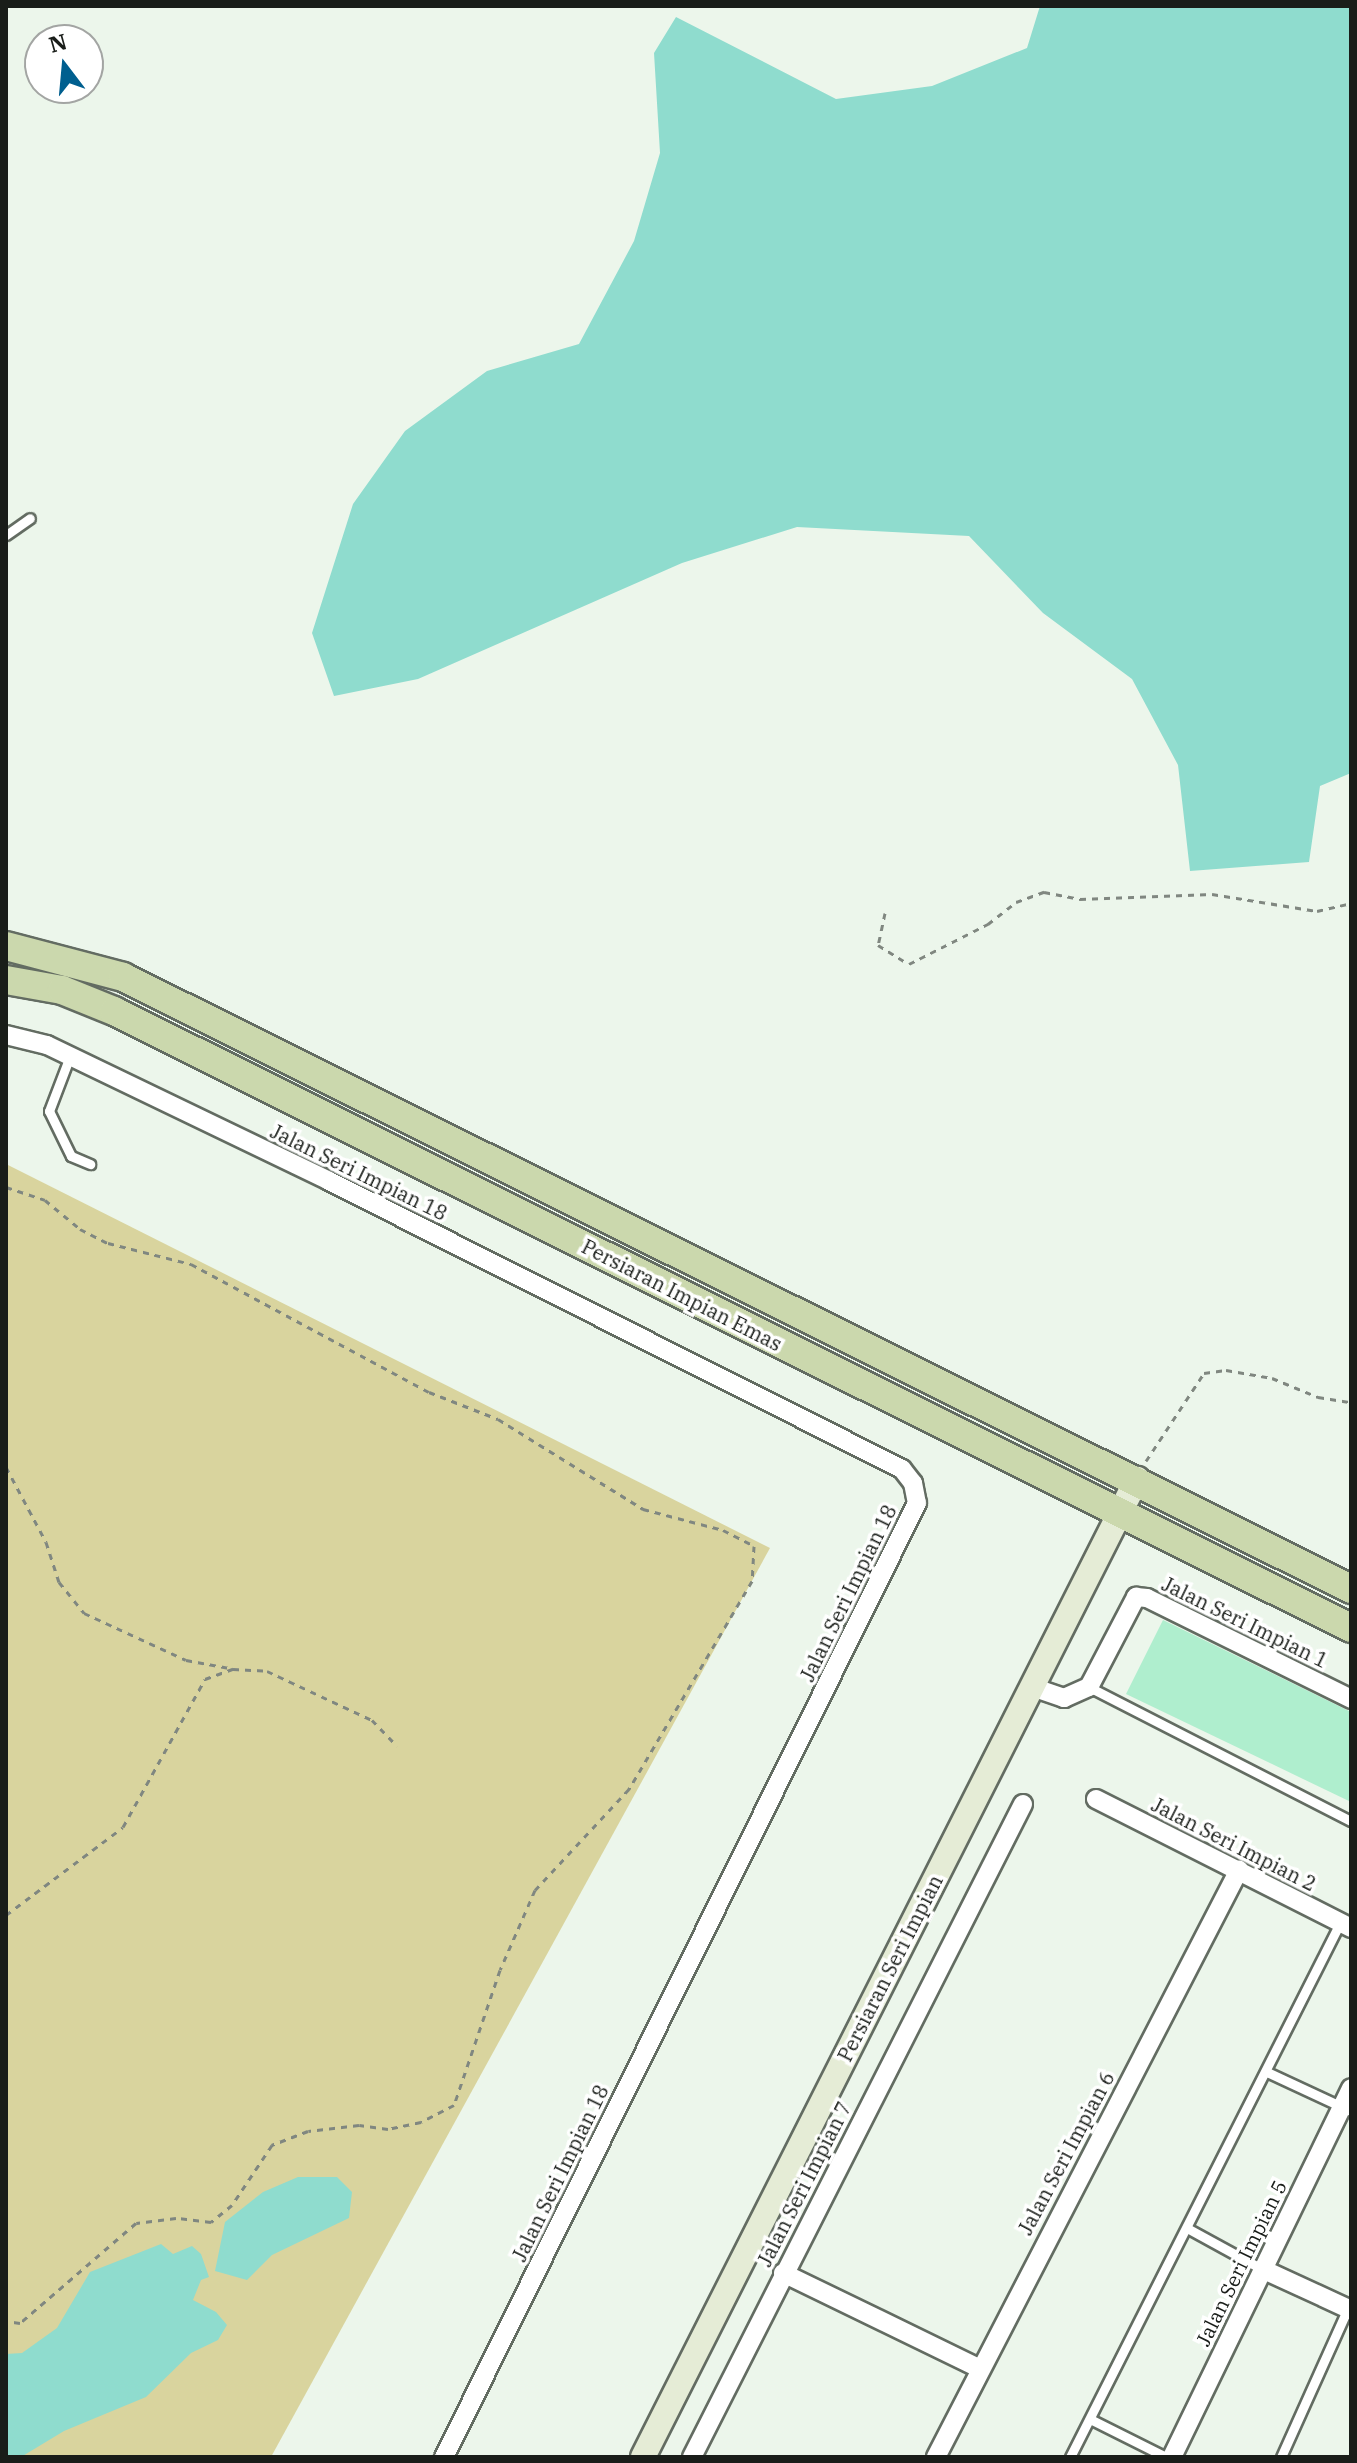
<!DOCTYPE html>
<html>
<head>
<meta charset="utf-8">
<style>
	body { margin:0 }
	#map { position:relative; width:1357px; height:2463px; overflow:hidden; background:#ecf6eb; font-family:"IBM Plex Serif",serif }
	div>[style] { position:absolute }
	.green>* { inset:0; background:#d9d49e }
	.water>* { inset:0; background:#8fdcce }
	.building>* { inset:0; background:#afeece }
	.path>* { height:3px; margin-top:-1.5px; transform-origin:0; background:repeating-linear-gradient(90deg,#808780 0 6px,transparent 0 12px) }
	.roads { filter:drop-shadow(2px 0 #636c62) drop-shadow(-2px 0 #636c62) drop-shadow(0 2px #636c62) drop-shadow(0 -2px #636c62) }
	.lane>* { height:9px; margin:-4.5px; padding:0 4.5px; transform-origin:4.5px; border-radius:4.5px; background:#fff }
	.street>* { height:18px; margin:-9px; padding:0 9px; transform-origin:9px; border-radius:9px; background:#fff }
	.secondary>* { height:24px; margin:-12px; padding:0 12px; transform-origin:12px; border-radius:12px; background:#e5ecd6 }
	.primary>* { height:28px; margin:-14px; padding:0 14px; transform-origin:14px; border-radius:14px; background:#cbd8ad }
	span { translate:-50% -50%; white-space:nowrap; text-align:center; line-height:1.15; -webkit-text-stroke:7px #fff; paint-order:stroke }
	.street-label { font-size:20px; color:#191d19 }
	.frame { position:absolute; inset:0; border:8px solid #191d19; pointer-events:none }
	.north { position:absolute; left:24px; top:24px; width:80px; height:80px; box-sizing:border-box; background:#fff; border:2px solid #a3a5a3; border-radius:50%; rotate:344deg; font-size:22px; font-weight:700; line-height:32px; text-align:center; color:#191d19 }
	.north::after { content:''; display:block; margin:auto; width:28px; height:36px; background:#005f8f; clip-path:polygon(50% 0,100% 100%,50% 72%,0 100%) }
</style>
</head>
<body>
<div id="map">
	<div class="green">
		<i style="clip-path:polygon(6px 1164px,770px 1548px,271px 2457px,6px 2457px)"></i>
	</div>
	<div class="water">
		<i style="clip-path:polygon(1040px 6px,1351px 6px,1351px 773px,1320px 786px,1309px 862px,1190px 871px,1178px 765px,1132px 679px,1043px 613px,969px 536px,797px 527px,682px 563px,418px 679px,334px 696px,312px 633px,353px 504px,405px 431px,487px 371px,579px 344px,634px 241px,660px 153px,654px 53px,676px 17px,836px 99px,932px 86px,1027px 48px)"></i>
		<i style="clip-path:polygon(298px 2177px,337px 2177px,352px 2192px,349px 2218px,272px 2255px,247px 2280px,215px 2271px,225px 2222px,263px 2192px)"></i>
		<i style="clip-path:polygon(161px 2244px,173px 2254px,192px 2246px,201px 2254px,209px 2277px,201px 2280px,193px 2300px,216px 2312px,227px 2325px,218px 2340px,191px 2353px,146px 2397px,64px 2431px,21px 2457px,6px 2457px,6px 2354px,22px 2353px,57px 2328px,90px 2272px)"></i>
	</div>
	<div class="building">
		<i style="clip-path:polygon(1163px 1620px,1351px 1712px,1351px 1802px,1126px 1694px)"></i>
	</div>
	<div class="path">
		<i style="left:885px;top:913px;width:33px;rotate:102deg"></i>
		<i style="left:878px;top:945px;width:36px;rotate:32deg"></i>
		<i style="left:909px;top:964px;width:89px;rotate:-26.9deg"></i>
		<i style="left:988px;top:924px;width:36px;rotate:-38deg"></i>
		<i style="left:1016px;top:902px;width:30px;rotate:-20deg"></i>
		<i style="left:1044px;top:892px;width:37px;rotate:11deg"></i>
		<i style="left:1080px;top:899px;width:132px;rotate:-2.2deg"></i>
		<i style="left:1212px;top:894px;width:106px;rotate:9.2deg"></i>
		<i style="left:1317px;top:911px;width:35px;rotate:-13deg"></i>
		<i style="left:6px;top:1187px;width:41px;rotate:18.4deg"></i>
		<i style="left:45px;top:1200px;width:45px;rotate:39.6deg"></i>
		<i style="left:80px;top:1229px;width:31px;rotate:27deg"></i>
		<i style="left:108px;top:1243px;width:86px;rotate:14.2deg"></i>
		<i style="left:191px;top:1264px;width:270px;rotate:28.3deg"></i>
		<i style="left:429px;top:1392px;width:74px;rotate:21.4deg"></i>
		<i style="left:498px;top:1419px;width:171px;rotate:31.8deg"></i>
		<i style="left:643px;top:1509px;width:83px;rotate:14.7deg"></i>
		<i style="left:723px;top:1530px;width:35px;rotate:27deg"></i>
		<i style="left:754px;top:1546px;width:35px;rotate:93deg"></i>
		<i style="left:752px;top:1581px;width:242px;rotate:120.6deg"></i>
		<i style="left:629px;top:1789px;width:138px;rotate:132.9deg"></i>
		<i style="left:535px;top:1890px;width:87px;rotate:113.6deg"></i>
		<i style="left:500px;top:1970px;width:143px;rotate:108.8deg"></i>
		<i style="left:454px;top:2105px;width:37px;rotate:153deg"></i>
		<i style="left:421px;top:2122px;width:34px;rotate:168deg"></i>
		<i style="left:388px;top:2129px;width:29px;rotate:-172deg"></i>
		<i style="left:359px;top:2125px;width:51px;rotate:173.3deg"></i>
		<i style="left:308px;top:2131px;width:39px;rotate:159deg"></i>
		<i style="left:272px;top:2145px;width:72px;rotate:123.7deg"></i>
		<i style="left:232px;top:2205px;width:27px;rotate:141deg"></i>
		<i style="left:211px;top:2222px;width:35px;rotate:-173deg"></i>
		<i style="left:176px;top:2218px;width:40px;rotate:172.9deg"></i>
		<i style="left:136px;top:2223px;width:153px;rotate:139.2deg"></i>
		<i style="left:20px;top:2323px;width:14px;rotate:-172deg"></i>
		<i style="left:1146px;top:1461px;width:105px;rotate:-56.6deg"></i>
		<i style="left:1204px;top:1373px;width:22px;rotate:-8deg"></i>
		<i style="left:1226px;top:1370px;width:47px;rotate:9.9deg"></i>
		<i style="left:1272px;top:1378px;width:50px;rotate:22.4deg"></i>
		<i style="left:1318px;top:1397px;width:33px;rotate:9deg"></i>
		<i style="left:6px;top:1467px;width:85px;rotate:61.9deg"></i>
		<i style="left:46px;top:1542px;width:42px;rotate:72deg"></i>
		<i style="left:59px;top:1582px;width:40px;rotate:51deg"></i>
		<i style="left:84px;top:1613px;width:112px;rotate:24.7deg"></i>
		<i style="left:186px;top:1660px;width:44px;rotate:10.5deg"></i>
		<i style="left:6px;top:1915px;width:146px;rotate:-36.9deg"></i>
		<i style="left:123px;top:1827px;width:169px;rotate:-61deg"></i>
		<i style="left:205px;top:1679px;width:30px;rotate:-20deg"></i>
		<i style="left:233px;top:1669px;width:34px;rotate:3deg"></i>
		<i style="left:267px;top:1671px;width:116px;rotate:25deg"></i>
		<i style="left:372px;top:1720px;width:36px;rotate:46deg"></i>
	</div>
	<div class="roads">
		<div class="lane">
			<i style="left:6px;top:535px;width:29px;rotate:-35deg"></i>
			<i style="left:70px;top:1056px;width:59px;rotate:110.9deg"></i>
			<i style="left:49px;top:1111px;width:50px;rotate:63.9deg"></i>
			<i style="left:71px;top:1156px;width:21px;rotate:23deg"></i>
			<i style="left:1089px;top:1687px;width:294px;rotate:27.1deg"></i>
			<i style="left:1267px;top:2072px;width:93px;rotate:24.9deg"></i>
			<i style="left:1187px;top:2228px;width:85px;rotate:28.7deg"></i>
			<i style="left:1090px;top:2419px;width:85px;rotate:26.6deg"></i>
			<i style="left:1070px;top:2457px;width:598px;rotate:-63.18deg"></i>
			<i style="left:1281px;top:2457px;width:166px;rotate:-65.8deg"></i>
		</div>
		<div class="street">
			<i style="left:6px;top:1035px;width:42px;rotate:13.7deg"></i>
			<i style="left:47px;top:1045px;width:313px;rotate:25.7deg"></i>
			<i style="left:329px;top:1181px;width:641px;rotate:26.68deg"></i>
			<i style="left:902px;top:1469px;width:18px;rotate:52deg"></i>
			<i style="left:913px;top:1483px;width:20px;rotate:79deg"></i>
			<i style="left:917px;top:1503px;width:1065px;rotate:116.37deg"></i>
			<i style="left:1032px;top:1687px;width:34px;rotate:19deg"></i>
			<i style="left:1064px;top:1698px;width:27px;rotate:-24deg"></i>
			<i style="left:1089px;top:1687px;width:102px;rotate:-62.4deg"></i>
			<i style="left:1136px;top:1597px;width:11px;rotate:5deg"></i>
			<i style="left:1147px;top:1598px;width:228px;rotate:26.3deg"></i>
			<i style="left:1096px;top:1799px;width:286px;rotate:26.8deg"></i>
			<i style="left:1262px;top:2269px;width:98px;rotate:24.7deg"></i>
			<i style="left:783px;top:2273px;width:218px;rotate:25.9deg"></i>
			<i style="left:692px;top:2457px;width:732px;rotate:-63.12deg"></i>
			<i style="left:936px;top:2457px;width:661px;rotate:-62.7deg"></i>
			<i style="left:1172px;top:2457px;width:410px;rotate:-64.1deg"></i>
		</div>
		<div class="secondary">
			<i style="left:643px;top:2457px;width:1096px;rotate:-63.2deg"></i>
		</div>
		<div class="primary">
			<i style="left:6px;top:946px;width:121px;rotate:14.8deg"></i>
			<i style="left:123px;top:977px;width:1372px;rotate:26.49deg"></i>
			<i style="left:6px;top:980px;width:57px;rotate:10.1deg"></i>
			<i style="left:62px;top:990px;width:56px;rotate:22deg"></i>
			<i style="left:114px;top:1011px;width:1382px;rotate:26.51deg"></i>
		</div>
	</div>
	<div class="street-label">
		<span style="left:359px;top:1172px;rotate:26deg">Jalan Seri Impian 18</span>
		<span style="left:682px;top:1295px;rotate:27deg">Persiaran Impian Emas</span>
		<span style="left:848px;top:1593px;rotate:-64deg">Jalan Seri Impian 18</span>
		<span style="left:1245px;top:1622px;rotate:26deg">Jalan Seri Impian 1</span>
		<span style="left:1234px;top:1844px;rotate:27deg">Jalan Seri Impian 2</span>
		<span style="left:890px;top:1968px;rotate:-63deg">Persiaran Seri Impian</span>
		<span style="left:1066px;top:2153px;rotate:-62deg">Jalan Seri Impian 6</span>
		<span style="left:560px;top:2173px;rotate:-64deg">Jalan Seri Impian 18</span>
		<span style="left:804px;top:2184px;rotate:-63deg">Jalan Seri Impian 7</span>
		<span style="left:1241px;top:2263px;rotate:-64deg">Jalan Seri Impian 5</span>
	</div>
	<div class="frame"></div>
	<div class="north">N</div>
</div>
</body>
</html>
